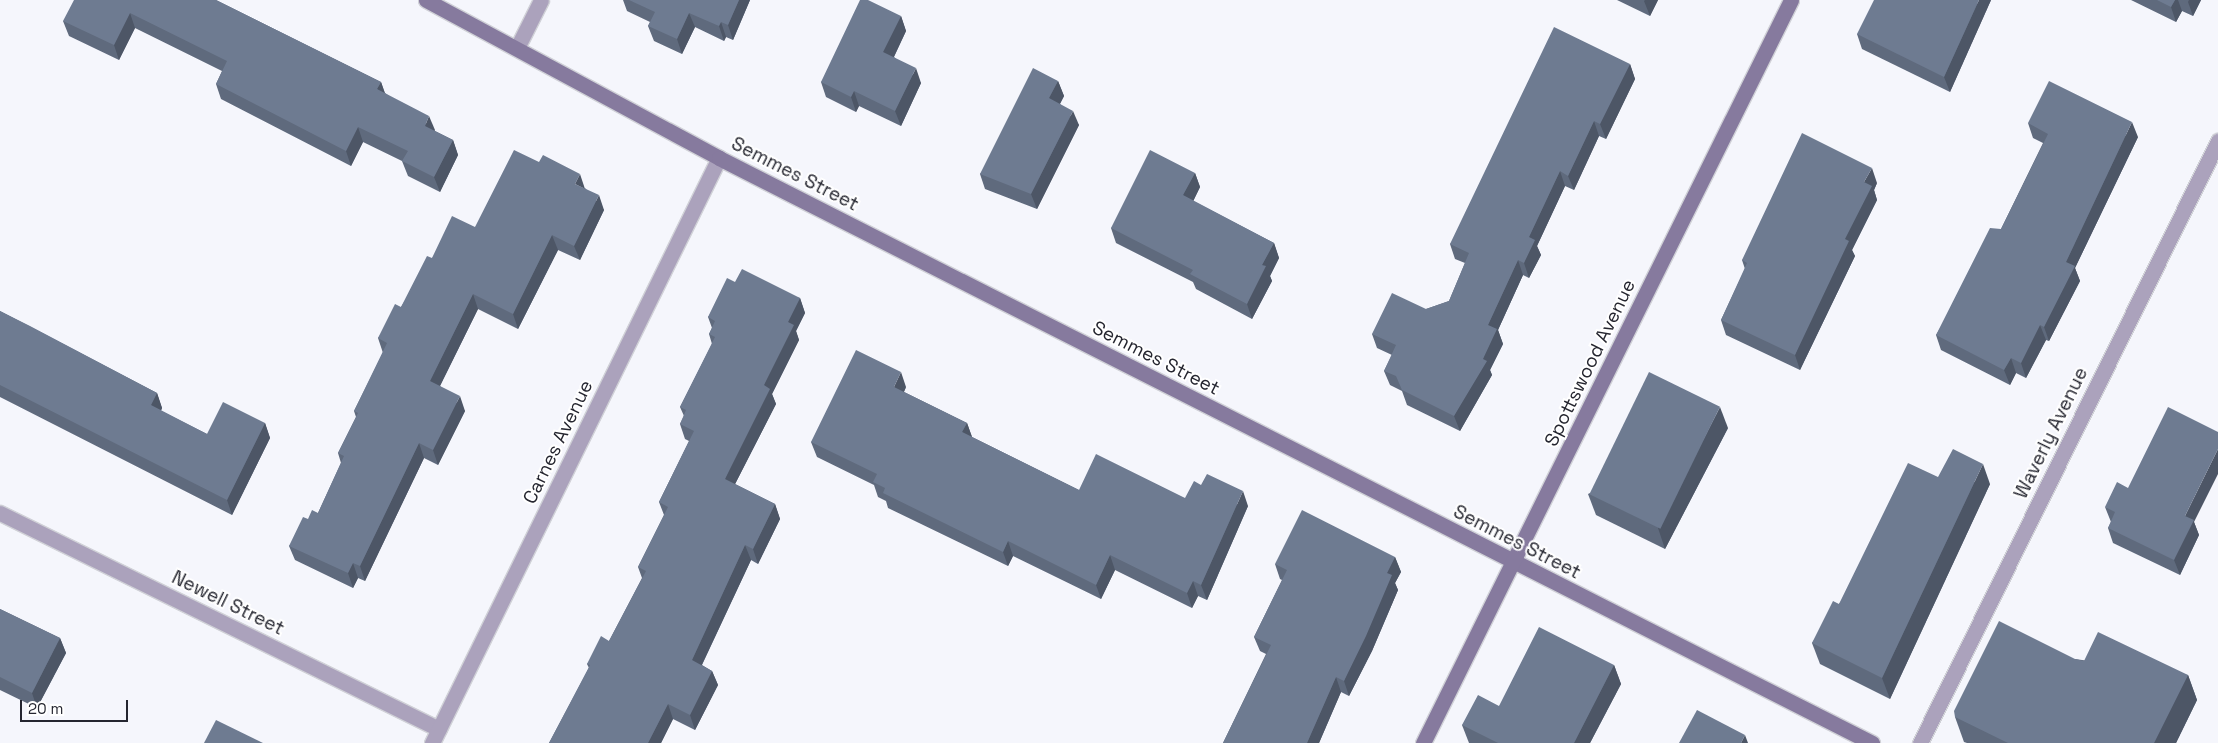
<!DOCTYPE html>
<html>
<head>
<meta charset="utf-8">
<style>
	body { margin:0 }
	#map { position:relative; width:2218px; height:743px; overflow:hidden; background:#f5f6fc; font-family:"Space Grotesk",sans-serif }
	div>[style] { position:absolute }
	.roads { filter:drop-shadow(1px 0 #d0d1d7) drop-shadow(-1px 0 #d0d1d7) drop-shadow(0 1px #d0d1d7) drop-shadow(0 -1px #d0d1d7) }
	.street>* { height:15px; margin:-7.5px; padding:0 7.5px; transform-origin:7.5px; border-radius:7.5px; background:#aba2bc }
	.secondary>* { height:15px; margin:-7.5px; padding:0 7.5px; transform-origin:7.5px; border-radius:7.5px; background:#867a9e }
	.wall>* { inset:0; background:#5f6a7d }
	.shaded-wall>* { inset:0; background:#4d5666 }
	.building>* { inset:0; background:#6e7b91; transform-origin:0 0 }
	span { translate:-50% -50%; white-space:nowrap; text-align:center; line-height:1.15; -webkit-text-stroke:4px #fff; paint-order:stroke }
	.street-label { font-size:19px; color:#252630 }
	.scale { position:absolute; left:20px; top:700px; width:108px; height:22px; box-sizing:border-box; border:2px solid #252630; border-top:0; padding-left:6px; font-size:15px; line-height:18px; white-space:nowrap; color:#252630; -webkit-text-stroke:4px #fff; paint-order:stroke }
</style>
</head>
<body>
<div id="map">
	<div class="roads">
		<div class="street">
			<i style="left:518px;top:46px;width:51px;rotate:-63.4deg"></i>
			<i style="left:0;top:513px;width:489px;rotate:26.2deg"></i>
			<i style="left:432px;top:743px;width:652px;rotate:-63.87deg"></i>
			<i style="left:1920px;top:743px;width:672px;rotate:-63.66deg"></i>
		</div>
		<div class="secondary">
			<i style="left:426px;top:0;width:333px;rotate:28.3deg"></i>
			<i style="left:719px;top:158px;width:1293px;rotate:26.9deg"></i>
			<i style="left:1423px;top:743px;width:829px;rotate:-63.65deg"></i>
		</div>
	</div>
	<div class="wall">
		<i style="clip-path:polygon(216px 0,381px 82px,385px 93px,435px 131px,453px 140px,458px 155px,440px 192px,408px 176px,402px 161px,363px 142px,351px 166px,221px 99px,216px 84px,222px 71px,135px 28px,119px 60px,69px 36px,63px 21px)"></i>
		<i style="clip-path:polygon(623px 0,750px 0,733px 40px,726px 37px,724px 41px,695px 27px,682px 54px,654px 41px,648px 26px,650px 22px,627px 11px)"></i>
		<i style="clip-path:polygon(1617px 0,1658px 0,1650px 16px)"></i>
		<i style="clip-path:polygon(1991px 0,1950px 92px,1862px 49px,1857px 34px)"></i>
		<i style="clip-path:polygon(2131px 0,2201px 0,2193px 16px,2182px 11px,2176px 22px)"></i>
		<i style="clip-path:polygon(901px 16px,906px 31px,894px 57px,921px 83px,901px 126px,859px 106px,856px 112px,826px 97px,821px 82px)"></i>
		<i style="clip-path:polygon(1630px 64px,1635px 79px,1606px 139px,1599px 136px,1574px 190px,1565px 186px,1537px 246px,1541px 255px,1529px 278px,1523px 275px,1498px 330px,1503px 344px,1490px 370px,1492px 375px,1460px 431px,1407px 405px,1402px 391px,1390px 385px,1384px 371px,1392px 355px,1377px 348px,1372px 334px,1426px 309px,1449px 301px,1465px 263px,1455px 259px,1450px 244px)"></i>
		<i style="clip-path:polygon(1058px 81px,1064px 96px,1060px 104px,1079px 125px,1037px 209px,985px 189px,980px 174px)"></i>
		<i style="clip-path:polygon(2028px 123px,2138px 137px,2075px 268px,2080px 281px,2049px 341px,2046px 340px,2026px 378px,2016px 373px,2010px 385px,1941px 350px,1936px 335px,2001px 229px,2043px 143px,2033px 138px)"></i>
		<i style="clip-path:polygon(1195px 173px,1200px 187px,1193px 201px,1274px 243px,1279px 258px,1270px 276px,1272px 281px,1252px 319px,1196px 289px,1193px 282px,1116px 243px,1111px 228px)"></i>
		<i style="clip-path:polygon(1877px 183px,1874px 190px,1877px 200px,1852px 250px,1855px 256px,1800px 370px,1726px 335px,1721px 320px,1745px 269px,1742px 260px)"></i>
		<i style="clip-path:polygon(585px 188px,604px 210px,580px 260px,558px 250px,518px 329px,478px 309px,440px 386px,465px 411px,438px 465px,424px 458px,365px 581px,358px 578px,353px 588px,295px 560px,289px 546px,318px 513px,341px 463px,338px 453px,356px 417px,354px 411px,383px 353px,378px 338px,401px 307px,432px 258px,475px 227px)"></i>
		<i style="clip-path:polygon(735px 282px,800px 298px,805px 313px,796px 331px,799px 340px,772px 394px,776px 404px,735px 484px,775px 504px,780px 519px,758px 564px,751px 560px,702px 665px,712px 671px,718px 685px,695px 730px,673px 719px,661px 743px,549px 743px,589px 668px,587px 664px,609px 641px,642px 578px,638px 567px,664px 515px,659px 502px,689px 441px,685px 439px,680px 424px,684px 416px,680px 407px,712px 344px,709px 334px,712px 328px,708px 317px)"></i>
		<i style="clip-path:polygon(0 311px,157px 393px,162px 408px,161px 411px,207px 434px,265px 423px,270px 438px,232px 515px,0 397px)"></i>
		<i style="clip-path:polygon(906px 387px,904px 392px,967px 423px,972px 437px,1079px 490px,1185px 498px,1248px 506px,1207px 600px,1198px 596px,1192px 608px,1115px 570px,1101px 599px,1013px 556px,1008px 566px,888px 508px,886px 501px,878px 497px,874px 485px,817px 457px,811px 442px)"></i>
		<i style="clip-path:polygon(1728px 428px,1665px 549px,1596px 515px,1588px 494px)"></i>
		<i style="clip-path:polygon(1938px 477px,1990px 484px,1890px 699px,1820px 664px,1812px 643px,1839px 604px)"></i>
		<i style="clip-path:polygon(2105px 507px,2194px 522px,2199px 535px,2180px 575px,2113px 543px,2108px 528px,2111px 522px)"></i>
		<i style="clip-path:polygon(1395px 557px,1401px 572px,1395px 583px,1398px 590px,1372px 651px,1349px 696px,1341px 692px,1319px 743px,1223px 743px,1266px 654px,1260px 651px,1254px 637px,1282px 580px,1280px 579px,1275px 564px)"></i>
		<i style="clip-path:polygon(0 609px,60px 638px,66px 653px,37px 708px,0 690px)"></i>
		<i style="clip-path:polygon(2075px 659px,2188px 675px,2197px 700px,2176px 743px,1967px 743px,1964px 742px,1955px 717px)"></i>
		<i style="clip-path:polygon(1614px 665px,1621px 684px,1590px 743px,1469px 743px,1462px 725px,1499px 706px)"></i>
	</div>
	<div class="shaded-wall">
		<i style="clip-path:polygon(739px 0,750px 0,733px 40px,728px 25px)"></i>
		<i style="clip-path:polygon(1645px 0,1658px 0,1650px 16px,1644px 1px)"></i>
		<i style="clip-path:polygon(1979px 0,1991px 0,1950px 92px,1944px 77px)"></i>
		<i style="clip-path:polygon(2175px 0,2178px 0,2182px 11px,2176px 22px,2171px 7px)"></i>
		<i style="clip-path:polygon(2189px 0,2201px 0,2193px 16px,2188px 2px)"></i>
		<i style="clip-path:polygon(130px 13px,135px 28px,119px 60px,114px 45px)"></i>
		<i style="clip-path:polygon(689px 13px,695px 27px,682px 54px,677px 39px)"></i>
		<i style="clip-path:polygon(901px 16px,906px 31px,889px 67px,883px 52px)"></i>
		<i style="clip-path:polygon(721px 22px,726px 37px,724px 41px,719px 26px)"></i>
		<i style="clip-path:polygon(1630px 64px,1635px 79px,1606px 139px,1600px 124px)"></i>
		<i style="clip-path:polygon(916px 68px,921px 83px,901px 126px,895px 111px)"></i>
		<i style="clip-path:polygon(1058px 81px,1064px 96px,1055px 113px,1049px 98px)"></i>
		<i style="clip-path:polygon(381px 82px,386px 97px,377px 89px)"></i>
		<i style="clip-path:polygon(854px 91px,859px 106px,856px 112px,851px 97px)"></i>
		<i style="clip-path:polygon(1073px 111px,1079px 125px,1037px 209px,1031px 194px)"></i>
		<i style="clip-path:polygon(429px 116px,435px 130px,430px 141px,425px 126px)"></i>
		<i style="clip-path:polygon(1594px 121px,1599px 136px,1574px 190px,1568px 176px)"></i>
		<i style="clip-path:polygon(2132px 122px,2138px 137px,2075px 268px,2080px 281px,2049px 341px,2044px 327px,2066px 262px)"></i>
		<i style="clip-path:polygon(358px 127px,363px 142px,351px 166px,346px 151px)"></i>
		<i style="clip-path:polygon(453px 140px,458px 155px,440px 192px,434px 177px)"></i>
		<i style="clip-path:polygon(1872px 168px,1877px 183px,1874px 190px,1877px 200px,1852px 250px,1855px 256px,1800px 370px,1795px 355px,1864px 182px)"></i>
		<i style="clip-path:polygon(1560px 171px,1565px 186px,1537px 246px,1541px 255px,1529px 278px,1524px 263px,1529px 237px)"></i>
		<i style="clip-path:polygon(1195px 173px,1200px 187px,1189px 210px,1183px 195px)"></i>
		<i style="clip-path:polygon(580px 174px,585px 189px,575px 184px)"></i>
		<i style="clip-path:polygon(599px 195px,604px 210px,580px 260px,574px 246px)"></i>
		<i style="clip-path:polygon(552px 235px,558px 250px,518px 329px,513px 314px)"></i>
		<i style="clip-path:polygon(1274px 243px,1279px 258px,1270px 276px,1272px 281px,1252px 319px,1247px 304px,1262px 265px)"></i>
		<i style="clip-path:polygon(1518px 260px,1523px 275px,1498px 330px,1503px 344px,1490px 370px,1492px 375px,1460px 431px,1454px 416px,1483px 359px,1488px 325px)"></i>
		<i style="clip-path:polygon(473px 294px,478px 309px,435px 396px,430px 381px)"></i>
		<i style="clip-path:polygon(800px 298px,805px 313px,796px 331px,799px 340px,772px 394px,776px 404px,730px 494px,725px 479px,764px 385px,788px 322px)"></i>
		<i style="clip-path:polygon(2040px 325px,2046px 340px,2026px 378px,2021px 363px)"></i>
		<i style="clip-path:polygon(2011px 358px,2016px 373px,2010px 385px,2004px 370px)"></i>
		<i style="clip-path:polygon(901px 372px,906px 387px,899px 402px,894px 387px)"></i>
		<i style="clip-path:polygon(157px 393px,162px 408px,156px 420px,151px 405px)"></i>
		<i style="clip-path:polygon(460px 396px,465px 411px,438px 465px,433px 450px)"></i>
		<i style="clip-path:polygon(1720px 407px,1728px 428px,1665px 549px,1658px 528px)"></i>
		<i style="clip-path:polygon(265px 423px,270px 438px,232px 515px,227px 500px)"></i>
		<i style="clip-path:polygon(967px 423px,972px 437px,962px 432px)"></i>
		<i style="clip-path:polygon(419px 443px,424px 458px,365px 581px,360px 566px)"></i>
		<i style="clip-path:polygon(2218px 449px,2218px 474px,2194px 522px,2199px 535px,2180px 575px,2174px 560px,2185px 516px)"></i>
		<i style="clip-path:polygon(1983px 464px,1990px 484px,1890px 699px,1882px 678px)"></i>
		<i style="clip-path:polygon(1243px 491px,1248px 506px,1207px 600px,1201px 585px)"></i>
		<i style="clip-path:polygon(775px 504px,780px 519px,758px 564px,753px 549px)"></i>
		<i style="clip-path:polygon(1008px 541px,1013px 556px,1008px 566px,1003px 552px)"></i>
		<i style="clip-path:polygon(745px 545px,751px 560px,697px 675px,692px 660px)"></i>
		<i style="clip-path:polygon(1110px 555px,1115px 570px,1101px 599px,1096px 585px)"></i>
		<i style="clip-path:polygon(1395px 557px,1401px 572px,1395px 583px,1398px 590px,1372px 651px,1349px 696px,1344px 681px,1387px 573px)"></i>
		<i style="clip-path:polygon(353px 563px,358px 578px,353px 588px,348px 573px)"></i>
		<i style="clip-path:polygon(1193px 581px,1198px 596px,1192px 608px,1187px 593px)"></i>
		<i style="clip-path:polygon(60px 638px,66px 653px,37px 708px,32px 693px)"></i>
		<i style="clip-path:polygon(1614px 665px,1621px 684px,1590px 743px,1574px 743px)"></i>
		<i style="clip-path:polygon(712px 671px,718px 685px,695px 730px,690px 715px)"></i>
		<i style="clip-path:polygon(2188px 675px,2197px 700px,2176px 743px,2154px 743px)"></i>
		<i style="clip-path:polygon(1336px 677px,1341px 692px,1319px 743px,1307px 743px)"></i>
		<i style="clip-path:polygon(668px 704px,673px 719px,661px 743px,648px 743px)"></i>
		<i style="clip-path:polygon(1745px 735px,1748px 743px,1741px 743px)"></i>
	</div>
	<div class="building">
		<i style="clip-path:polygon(74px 0,216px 0,381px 82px,377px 89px,429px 116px,425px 126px,453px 140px,434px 177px,402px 161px,408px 151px,358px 127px,346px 151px,216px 84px,227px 61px,130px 13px,114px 45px,63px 21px)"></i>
		<i style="clip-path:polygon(629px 0,739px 0,728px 25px,721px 22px,719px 26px,689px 13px,677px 39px,648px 26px,655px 12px)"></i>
		<i style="clip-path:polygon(860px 0,868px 0,901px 16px,883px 52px,916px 68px,895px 111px,854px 91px,851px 97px,821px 82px)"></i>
		<i style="clip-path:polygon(1874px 0,1979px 0,1944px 77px,1857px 34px)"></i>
		<i style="clip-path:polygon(2157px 0,2175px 0,2171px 7px)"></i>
		<i style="clip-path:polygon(1554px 27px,1630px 64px,1600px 124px,1594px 121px,1568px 176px,1560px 171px,1529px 237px,1535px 240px,1524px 263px,1518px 260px,1488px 325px,1497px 329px,1483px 359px,1487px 361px,1454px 416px,1402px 390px,1396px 376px,1384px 371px,1396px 345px,1372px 334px,1392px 293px,1426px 309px,1449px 301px,1469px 253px,1450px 244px)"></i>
		<i style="clip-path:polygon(1033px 68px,1058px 81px,1049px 98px,1073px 111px,1031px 194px,980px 174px)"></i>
		<i style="clip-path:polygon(2049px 81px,2132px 122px,2066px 262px,2075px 266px,2044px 327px,2040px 325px,2021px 363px,2011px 358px,2004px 370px,1936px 335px,1990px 228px,2001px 229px,2048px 134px,2028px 123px)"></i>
		<i style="clip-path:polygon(1802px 133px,1872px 168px,1864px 182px,1872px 186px,1845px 239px,1849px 241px,1795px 355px,1721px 320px,1747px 263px,1742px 260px)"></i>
		<i style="clip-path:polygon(514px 150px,539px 162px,543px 155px,580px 174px,575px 184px,599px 195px,574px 246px,552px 235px,513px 314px,473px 294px,430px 381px,460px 396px,433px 450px,419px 443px,360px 566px,353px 563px,348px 573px,289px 546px,303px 517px,308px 519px,312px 510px,318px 513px,344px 456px,338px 453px,358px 413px,354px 411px,387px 343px,378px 338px,395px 304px,401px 307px,427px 256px,432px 258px,452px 216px,475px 227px)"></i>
		<i style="clip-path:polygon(1150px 150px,1195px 173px,1183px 195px,1274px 243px,1262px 265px,1266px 266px,1247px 304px,1190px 274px,1193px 270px,1111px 228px)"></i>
		<i style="clip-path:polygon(742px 269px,800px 298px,788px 322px,794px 325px,764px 385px,770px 389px,725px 479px,775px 504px,753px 549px,745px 545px,692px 660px,712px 671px,690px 715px,668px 704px,648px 743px,549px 743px,590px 665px,587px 664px,601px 636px,609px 641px,646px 571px,638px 567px,668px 507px,659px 502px,694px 431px,680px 424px,686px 410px,680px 407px,715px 337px,709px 334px,715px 321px,708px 317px,727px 278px,735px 282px)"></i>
		<i style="clip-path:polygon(0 311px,30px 326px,157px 393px,151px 405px,207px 434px,223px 402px,265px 423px,227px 500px,0 385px)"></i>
		<i style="clip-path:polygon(856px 350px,901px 372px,894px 387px,967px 423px,962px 432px,1079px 490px,1096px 454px,1185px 498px,1194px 481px,1201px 485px,1207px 474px,1243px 491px,1201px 585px,1193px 581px,1187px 593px,1110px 555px,1096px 585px,1008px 541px,1003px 552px,883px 493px,885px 488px,873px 482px,877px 474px,811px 442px)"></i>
		<i style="left:1649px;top:372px;width:79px;height:136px;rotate:26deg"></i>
		<i style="clip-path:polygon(2168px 407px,2218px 432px,2218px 449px,2185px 516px,2194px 520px,2174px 560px,2108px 528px,2115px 512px,2105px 507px,2117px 482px,2128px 488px)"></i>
		<i style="clip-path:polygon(1953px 449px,1983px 464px,1882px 678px,1812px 643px,1833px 601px,1839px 604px,1908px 463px,1938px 477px)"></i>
		<i style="clip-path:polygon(1302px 510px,1395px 557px,1387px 573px,1392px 575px,1366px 636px,1344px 681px,1336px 677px,1307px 743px,1223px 743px,1271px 645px,1254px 637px,1287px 570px,1275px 564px)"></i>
		<i style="clip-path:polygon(0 609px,60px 638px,32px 693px,0 677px)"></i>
		<i style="clip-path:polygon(1999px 621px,2075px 659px,2084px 661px,2098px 632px,2188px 675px,2154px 743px,2008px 743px,1955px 717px,1954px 711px)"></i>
		<i style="clip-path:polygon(1539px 627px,1614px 665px,1574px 743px,1498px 743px,1462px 725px,1478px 695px,1499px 706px)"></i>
		<i style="clip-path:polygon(1697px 710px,1745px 735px,1741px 743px,1679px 743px)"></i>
		<i style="clip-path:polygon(216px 720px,263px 743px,204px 743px)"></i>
	</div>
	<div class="street-label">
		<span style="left:795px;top:174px;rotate:27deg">Semmes Street</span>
		<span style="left:1156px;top:358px;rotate:27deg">Semmes Street</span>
		<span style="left:1590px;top:363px;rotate:-64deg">Spottswood Avenue</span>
		<span style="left:2051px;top:433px;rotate:-64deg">Waverly Avenue</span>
		<span style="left:558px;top:442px;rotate:-64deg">Carnes Avenue</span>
		<span style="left:1517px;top:542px;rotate:27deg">Semmes Street</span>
		<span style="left:228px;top:603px;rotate:26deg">Newell Street</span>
	</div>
	<div class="scale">20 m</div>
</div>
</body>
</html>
